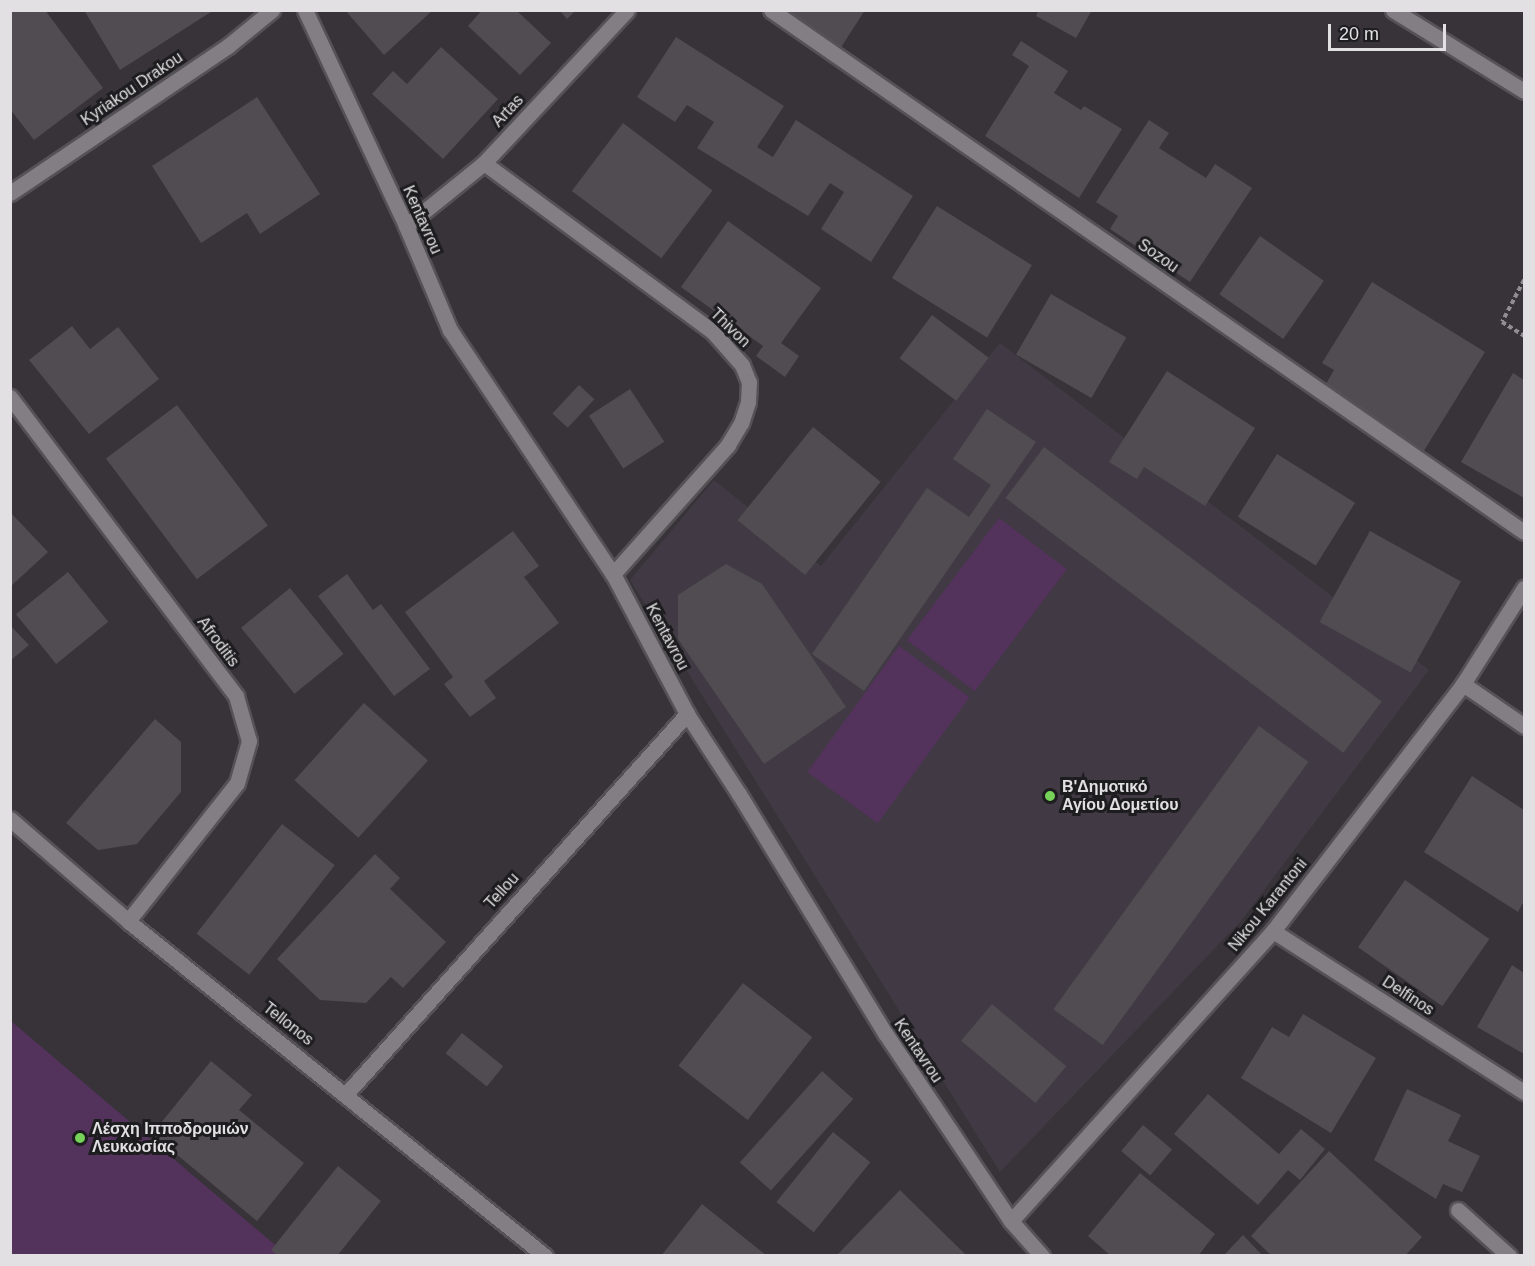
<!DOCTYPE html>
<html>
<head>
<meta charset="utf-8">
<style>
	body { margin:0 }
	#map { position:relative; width:1535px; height:1266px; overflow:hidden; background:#373338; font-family:Arial,sans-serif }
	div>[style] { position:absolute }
	.built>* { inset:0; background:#413a44 }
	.green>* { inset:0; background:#53325c; transform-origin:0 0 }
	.building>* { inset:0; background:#504c51; transform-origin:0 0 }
	.path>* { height:4px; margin-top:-2px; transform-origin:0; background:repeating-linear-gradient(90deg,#918e92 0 4.5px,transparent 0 7.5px) }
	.roads { filter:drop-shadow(2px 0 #555256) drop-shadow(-2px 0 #555256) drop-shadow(0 2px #555256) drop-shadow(0 -2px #555256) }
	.service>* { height:15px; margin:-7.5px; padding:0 7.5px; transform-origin:7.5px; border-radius:7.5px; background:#827e83 }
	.minor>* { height:15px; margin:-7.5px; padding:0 7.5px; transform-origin:7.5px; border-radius:7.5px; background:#827e83 }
	.dots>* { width:16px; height:16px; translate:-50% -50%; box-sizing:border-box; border:3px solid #1d1c1e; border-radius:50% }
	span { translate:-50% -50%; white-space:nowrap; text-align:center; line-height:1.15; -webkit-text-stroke:6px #1d1c1e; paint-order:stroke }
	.street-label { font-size:16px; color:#e2e0e3 }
	.poi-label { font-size:16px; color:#e2e0e3; font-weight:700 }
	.left { translate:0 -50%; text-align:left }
	.frame { position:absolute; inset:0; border:12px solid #e2e0e3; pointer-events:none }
	.scale { position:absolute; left:1328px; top:24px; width:118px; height:27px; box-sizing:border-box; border:3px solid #e2e0e3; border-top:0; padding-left:8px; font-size:18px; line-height:21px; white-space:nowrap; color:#e2e0e3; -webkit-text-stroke:4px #1d1c1e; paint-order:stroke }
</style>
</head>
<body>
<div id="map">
	<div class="built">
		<i style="clip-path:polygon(1000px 343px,1429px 670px,1241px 921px,1000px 1172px,630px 580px,714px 480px,821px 566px)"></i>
	</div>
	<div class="green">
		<i style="left:999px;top:518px;width:85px;height:153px;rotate:37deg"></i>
		<i style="left:899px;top:646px;width:87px;height:156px;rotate:36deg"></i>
		<i style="clip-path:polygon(11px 1021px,287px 1255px,11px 1255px)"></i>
	</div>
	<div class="building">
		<i style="clip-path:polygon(10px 10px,45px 10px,103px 88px,34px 140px,10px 109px)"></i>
		<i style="clip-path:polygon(84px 10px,214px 10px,120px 70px)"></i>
		<i style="clip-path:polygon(345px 10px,433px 10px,384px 55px)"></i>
		<i style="clip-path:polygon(482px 10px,516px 10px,551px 43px,520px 75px,468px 26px)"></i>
		<i style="clip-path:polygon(559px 10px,576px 10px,567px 19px)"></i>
		<i style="clip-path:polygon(780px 10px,865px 10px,840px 49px)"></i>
		<i style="clip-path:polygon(1039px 10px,1092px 10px,1076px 38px,1036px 16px)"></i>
		<i style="clip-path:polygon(676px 37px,784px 106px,757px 147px,773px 157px,796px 120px,913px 196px,871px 262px,821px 229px,844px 192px,830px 183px,808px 216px,697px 148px,714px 122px,687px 105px,675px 122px,637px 97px)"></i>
		<i style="clip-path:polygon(1021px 41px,1068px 71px,1054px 93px,1081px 110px,1084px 106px,1122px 129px,1079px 198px,985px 136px,1029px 66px,1012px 55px)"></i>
		<i style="clip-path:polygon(441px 47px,498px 99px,443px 159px,372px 94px,393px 71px,407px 84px)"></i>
		<i style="clip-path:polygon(257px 97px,320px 194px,260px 234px,247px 213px,201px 243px,152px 166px)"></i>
		<i style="clip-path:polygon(1149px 120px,1169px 133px,1159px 148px,1206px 178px,1215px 164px,1252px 188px,1190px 282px,1110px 229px,1118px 216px,1096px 202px)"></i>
		<i style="left:623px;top:123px;width:112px;height:85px;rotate:37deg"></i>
		<i style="left:937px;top:206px;width:112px;height:85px;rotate:32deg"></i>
		<i style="clip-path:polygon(728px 221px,821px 288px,781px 343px,799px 356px,785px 377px,756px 356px,763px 346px,681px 287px)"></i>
		<i style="left:1260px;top:236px;width:78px;height:71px;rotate:35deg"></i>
		<i style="clip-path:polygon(1372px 282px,1485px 352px,1422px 454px,1323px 389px,1334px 370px,1322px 363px)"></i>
		<i style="left:1051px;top:294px;width:87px;height:70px;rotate:30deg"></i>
		<i style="left:932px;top:315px;width:71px;height:54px;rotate:37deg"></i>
		<i style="clip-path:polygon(72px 326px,90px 349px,118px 327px,159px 379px,89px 434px,29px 360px)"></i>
		<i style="clip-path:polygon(1167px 371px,1255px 428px,1205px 506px,1144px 467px,1137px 479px,1109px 462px)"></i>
		<i style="clip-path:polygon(1513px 373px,1524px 380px,1524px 498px,1461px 462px)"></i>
		<i style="left:579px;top:385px;width:21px;height:39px;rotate:43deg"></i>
		<i style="left:630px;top:389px;width:63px;height:49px;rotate:57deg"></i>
		<i style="left:177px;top:405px;width:151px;height:89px;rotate:53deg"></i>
		<i style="clip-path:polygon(987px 409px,1036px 442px,864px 691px,812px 654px,927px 488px,969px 517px,991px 485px,953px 459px)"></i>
		<i style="left:813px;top:427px;width:87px;height:120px;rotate:39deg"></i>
		<i style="left:1044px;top:447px;width:423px;height:64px;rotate:37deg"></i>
		<i style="left:1277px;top:454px;width:92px;height:74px;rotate:32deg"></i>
		<i style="clip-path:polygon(10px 512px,48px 552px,10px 587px)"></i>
		<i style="clip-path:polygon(513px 531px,539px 566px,524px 577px,559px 623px,484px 681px,496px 698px,470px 717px,444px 684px,453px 677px,405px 612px)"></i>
		<i style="left:1370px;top:531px;width:104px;height:104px;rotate:29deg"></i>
		<i style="clip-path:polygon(726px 564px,762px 584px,846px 707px,764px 764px,678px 639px,678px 595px)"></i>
		<i style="left:68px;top:572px;width:64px;height:67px;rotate:51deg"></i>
		<i style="clip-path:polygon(347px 574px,373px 610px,381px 604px,430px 669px,394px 696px,318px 596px)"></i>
		<i style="left:290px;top:588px;width:85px;height:63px;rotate:51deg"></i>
		<i style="clip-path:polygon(10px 625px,29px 645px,10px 661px)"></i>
		<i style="left:364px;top:703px;width:86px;height:104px;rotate:42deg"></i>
		<i style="clip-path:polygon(155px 719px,181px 742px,181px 792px,137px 844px,98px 850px,66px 823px)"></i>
		<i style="left:1259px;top:726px;width:61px;height:350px;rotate:36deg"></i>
		<i style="clip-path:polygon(1472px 776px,1524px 810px,1524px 901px,1518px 912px,1424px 852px)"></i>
		<i style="left:282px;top:824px;width:67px;height:139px;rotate:38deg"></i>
		<i style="clip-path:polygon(375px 854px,400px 878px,390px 889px,446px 942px,403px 988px,391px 977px,366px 1003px,320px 1000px,277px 959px)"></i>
		<i style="left:1405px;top:880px;width:103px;height:82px;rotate:35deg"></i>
		<i style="clip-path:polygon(1512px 965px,1524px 973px,1524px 1054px,1477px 1027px)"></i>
		<i style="left:743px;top:983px;width:88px;height:105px;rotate:38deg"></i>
		<i style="left:992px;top:1004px;width:97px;height:48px;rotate:40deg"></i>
		<i style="clip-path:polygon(1303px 1014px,1376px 1058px,1331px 1133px,1241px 1078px,1272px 1027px,1289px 1037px)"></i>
		<i style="left:462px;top:1033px;width:53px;height:26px;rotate:39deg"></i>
		<i style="clip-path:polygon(211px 1061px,252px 1095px,239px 1110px,304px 1163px,257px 1221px,152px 1134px)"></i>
		<i style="left:822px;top:1071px;width:42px;height:123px;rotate:42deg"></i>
		<i style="clip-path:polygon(1407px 1089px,1461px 1115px,1448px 1141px,1480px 1156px,1462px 1192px,1443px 1184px,1436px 1199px,1374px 1160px)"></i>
		<i style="clip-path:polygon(1208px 1094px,1279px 1154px,1301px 1129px,1325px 1149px,1300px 1180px,1288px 1170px,1258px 1205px,1174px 1134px)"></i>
		<i style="left:1143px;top:1125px;width:38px;height:34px;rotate:40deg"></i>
		<i style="left:833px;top:1132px;width:48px;height:90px;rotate:39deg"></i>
		<i style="clip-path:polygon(1329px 1151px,1422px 1237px,1405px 1256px,1272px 1256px,1251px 1236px)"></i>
		<i style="clip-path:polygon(338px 1166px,381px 1201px,337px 1256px,278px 1256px,271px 1250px)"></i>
		<i style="clip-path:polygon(1140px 1173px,1215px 1234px,1198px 1256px,1111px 1256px,1088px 1236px)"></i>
		<i style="clip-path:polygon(900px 1190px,967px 1256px,836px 1256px)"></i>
		<i style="clip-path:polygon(702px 1204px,767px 1256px,661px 1256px)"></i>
		<i style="clip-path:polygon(1243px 1235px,1263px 1256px,1223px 1256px)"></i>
	</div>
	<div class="path">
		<i style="left:1524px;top:280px;width:47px;rotate:117.6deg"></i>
		<i style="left:1502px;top:322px;width:26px;rotate:32deg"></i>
	</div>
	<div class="roads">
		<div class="service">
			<i style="left:1458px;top:1210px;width:69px;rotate:42deg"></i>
		</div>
		<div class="minor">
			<i style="left:305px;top:10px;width:238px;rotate:64.9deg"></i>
			<i style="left:406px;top:226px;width:113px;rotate:67.1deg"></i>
			<i style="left:450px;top:330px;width:293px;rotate:56.3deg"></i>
			<i style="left:613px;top:574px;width:158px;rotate:62.1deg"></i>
			<i style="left:687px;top:714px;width:95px;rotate:57deg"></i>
			<i style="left:739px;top:794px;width:280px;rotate:58.6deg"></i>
			<i style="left:885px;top:1033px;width:226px;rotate:56.2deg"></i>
			<i style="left:1011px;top:1221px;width:47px;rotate:48.5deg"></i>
			<i style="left:771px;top:10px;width:916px;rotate:34.73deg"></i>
			<i style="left:1393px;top:10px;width:154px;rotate:31.7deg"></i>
			<i style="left:484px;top:163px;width:285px;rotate:36.4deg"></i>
			<i style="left:713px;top:332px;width:44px;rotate:48.7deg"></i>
			<i style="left:742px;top:365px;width:18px;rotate:68deg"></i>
			<i style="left:749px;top:382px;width:20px;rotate:93deg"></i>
			<i style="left:748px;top:402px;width:22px;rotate:108deg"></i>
			<i style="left:741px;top:423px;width:26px;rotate:121deg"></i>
			<i style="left:728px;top:445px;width:173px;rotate:131.7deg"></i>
			<i style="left:10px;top:193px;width:263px;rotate:-34deg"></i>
			<i style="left:228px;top:46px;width:57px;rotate:-39.3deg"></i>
			<i style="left:406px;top:226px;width:100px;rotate:-38.9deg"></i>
			<i style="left:484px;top:163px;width:209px;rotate:-46.9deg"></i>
			<i style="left:10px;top:397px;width:375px;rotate:52.9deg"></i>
			<i style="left:236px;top:696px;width:47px;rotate:73.9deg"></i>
			<i style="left:249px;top:741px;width:44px;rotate:105.9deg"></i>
			<i style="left:237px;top:783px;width:176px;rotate:128.3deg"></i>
			<i style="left:1463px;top:684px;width:74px;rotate:34.5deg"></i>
			<i style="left:10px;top:819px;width:156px;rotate:40.8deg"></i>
			<i style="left:128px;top:921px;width:535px;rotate:38.78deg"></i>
			<i style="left:1273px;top:931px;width:298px;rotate:32.7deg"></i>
			<i style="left:346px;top:1094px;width:511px;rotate:-48.1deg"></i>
			<i style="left:1011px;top:1221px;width:391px;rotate:-47.9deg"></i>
			<i style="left:1273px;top:931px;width:312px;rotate:-52.4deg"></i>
			<i style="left:1463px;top:684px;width:114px;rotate:-57.6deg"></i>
		</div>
	</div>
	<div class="dots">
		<i style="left:1050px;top:796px;background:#77d259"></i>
		<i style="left:80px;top:1138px;background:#77d259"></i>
	</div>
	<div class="street-label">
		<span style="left:132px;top:89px;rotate:-34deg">Kyriakou Drakou</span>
		<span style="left:508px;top:111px;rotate:-47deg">Artas</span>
		<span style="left:422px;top:220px;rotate:66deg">Kentavrou</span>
		<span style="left:1158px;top:256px;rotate:35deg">Sozou</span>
		<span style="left:730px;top:328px;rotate:44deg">Thivon</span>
		<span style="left:667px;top:637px;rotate:62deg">Kentavrou</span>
		<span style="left:218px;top:642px;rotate:53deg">Afroditis</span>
		<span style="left:502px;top:891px;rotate:-48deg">Tellou</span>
		<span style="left:1268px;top:905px;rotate:-51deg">Nikou Karantoni</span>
		<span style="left:1408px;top:996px;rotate:33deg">Delfinos</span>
		<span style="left:288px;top:1024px;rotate:38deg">Tellonos</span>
		<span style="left:918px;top:1051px;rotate:56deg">Kentavrou</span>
	</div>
	<div class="poi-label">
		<span class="left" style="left:1062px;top:796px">Β'Δημοτικό<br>Αγίου Δομετίου</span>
		<span class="left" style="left:92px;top:1138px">Λέσχη Ιπποδρομιών<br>Λευκωσίας</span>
	</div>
	<div class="frame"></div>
	<div class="scale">20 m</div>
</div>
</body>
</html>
